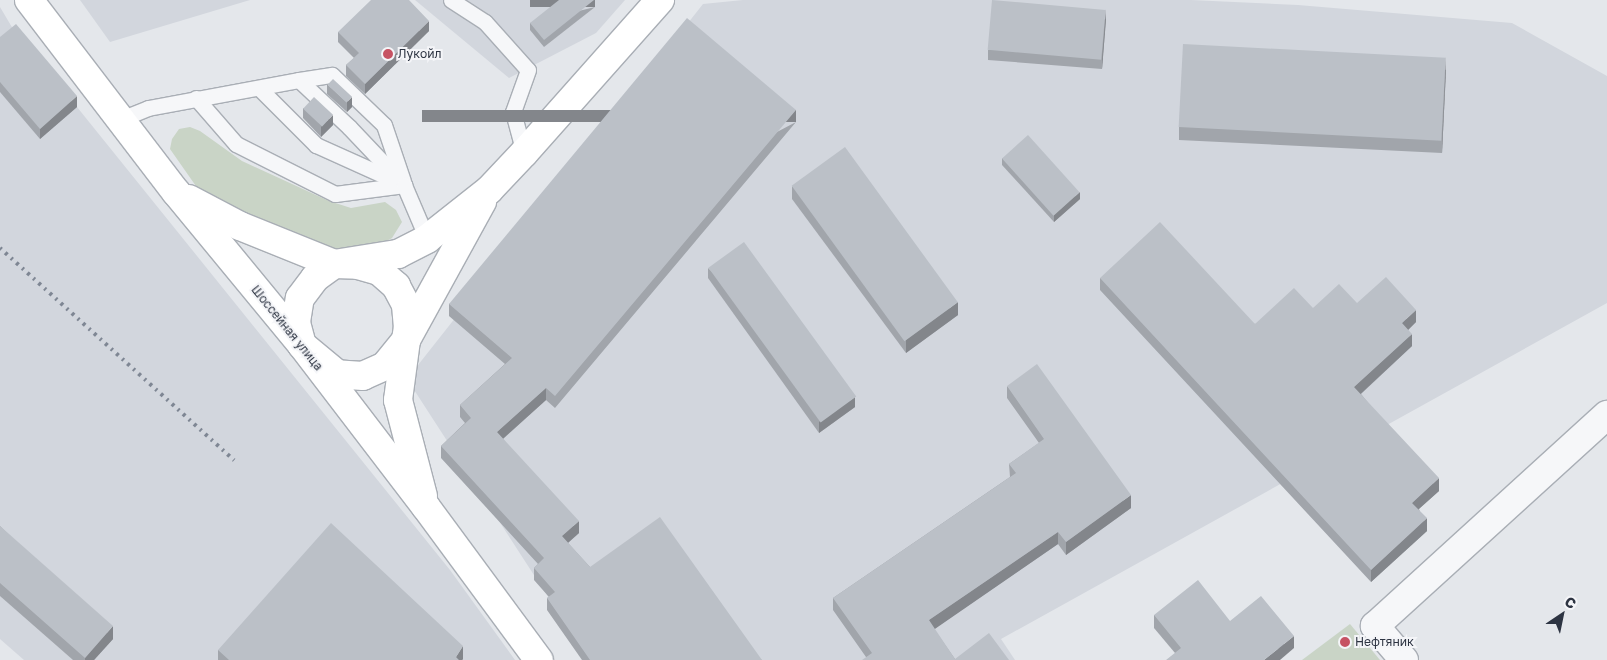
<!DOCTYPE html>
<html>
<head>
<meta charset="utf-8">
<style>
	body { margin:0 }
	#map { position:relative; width:1607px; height:660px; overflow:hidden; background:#e4e7eb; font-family:"Golos Text",sans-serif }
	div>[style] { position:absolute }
	.built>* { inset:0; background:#d2d6dd }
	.green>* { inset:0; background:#c9d4c6 }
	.roads { filter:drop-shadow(1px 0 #a9aeb5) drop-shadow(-1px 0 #a9aeb5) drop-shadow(0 1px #a9aeb5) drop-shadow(0 -1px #a9aeb5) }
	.lane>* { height:15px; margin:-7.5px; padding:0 7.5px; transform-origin:7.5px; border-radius:7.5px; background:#f6f7f9 }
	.street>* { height:28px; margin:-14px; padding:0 14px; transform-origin:14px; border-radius:14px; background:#f6f7f9 }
	.secondary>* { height:28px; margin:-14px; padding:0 14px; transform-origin:14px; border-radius:14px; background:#fff }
	.rail>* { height:4px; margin-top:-2px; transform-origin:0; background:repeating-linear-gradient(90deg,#7e8693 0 2.5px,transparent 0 7.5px) }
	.wall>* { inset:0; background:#a1a5ab }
	.shaded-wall>* { inset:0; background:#83868b; transform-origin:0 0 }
	.building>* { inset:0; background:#bbc0c7; transform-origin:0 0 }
	.dots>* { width:14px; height:14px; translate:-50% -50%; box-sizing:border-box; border:2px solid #f4f5f8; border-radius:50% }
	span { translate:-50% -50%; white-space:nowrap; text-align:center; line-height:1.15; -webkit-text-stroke:4px #f4f5f8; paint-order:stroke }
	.poi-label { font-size:12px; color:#2d3442 }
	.left { translate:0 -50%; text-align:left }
	.street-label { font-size:12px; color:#2d3442 }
	.north { position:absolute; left:1537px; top:590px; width:50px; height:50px; -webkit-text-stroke:4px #f4f5f8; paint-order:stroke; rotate:34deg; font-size:14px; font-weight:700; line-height:20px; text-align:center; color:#2d3442 }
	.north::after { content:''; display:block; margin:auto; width:18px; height:22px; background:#2d3442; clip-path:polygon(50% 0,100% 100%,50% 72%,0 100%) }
</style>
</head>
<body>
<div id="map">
	<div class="built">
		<i style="clip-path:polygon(80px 0,250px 0,110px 42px)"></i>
		<i style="clip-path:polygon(415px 0,625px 0,596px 33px,509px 78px)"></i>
		<i style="clip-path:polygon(743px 0,1191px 0,1298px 5px,1512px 23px,1607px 76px,1607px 303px,1001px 639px,1015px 660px,589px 660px,407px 379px,703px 4px)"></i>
		<i style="clip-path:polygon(0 7px,16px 34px,77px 107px,450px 570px,515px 660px,24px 660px,0 639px)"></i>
	</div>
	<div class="green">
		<i style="clip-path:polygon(190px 127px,200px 131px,242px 161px,329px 201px,351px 208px,385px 202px,396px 210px,402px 222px,392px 238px,373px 249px,345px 251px,320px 245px,273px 228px,198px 189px,170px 149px,172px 139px,179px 129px)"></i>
		<i style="clip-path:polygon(1350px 624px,1380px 660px,1302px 660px)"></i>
	</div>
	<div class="roads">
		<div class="lane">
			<i style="left:451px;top:0;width:40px;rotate:32.9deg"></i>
			<i style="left:485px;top:22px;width:64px;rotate:48.1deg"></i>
			<i style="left:528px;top:70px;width:45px;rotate:109.7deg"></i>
			<i style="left:513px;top:112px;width:42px;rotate:75deg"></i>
			<i style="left:299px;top:80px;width:33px;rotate:-9deg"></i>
			<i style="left:332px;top:75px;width:72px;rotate:43.9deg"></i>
			<i style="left:384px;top:125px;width:59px;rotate:71.3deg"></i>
			<i style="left:259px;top:88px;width:81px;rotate:45deg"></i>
			<i style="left:316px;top:145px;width:88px;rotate:24.2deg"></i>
			<i style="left:196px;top:98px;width:61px;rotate:49deg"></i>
			<i style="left:236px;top:144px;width:111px;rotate:26.8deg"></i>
			<i style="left:335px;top:194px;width:70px;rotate:-7.4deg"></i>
			<i style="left:121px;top:119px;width:29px;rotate:-22deg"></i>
			<i style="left:148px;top:108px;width:154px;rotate:-10.5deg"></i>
			<i style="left:299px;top:80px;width:69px;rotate:43.2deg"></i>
			<i style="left:349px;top:127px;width:80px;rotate:46.5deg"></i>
			<i style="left:404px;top:185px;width:59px;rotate:66.9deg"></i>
		</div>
		<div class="street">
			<i style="left:1404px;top:660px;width:45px;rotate:-130.5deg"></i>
			<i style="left:1375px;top:626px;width:314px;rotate:-42.3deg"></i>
		</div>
		<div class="secondary">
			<i style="left:29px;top:0;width:242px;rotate:52.6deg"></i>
			<i style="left:176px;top:192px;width:198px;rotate:50.5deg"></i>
			<i style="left:302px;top:345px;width:204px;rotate:52.6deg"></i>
			<i style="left:426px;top:507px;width:190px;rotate:53.6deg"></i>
			<i style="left:189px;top:199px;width:58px;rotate:27.9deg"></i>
			<i style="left:240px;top:226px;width:101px;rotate:22deg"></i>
			<i style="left:334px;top:264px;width:65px;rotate:-8.9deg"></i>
			<i style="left:398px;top:254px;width:33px;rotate:-27deg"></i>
			<i style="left:427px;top:239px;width:79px;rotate:-38.3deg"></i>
			<i style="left:489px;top:190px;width:51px;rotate:-46.6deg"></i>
			<i style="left:524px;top:153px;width:205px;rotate:-48.4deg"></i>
			<i style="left:334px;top:264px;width:24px;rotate:2deg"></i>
			<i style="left:358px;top:265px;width:22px;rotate:16deg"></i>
			<i style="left:379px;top:271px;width:23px;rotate:41deg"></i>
			<i style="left:396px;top:286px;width:21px;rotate:62deg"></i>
			<i style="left:406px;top:305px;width:22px;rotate:85deg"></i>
			<i style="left:408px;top:327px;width:13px;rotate:99deg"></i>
			<i style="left:406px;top:340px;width:33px;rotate:129deg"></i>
			<i style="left:385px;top:366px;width:24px;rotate:156deg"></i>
			<i style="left:363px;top:376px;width:26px;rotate:-176deg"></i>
			<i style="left:337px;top:374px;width:45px;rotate:-140.4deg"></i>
			<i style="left:302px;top:345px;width:24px;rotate:-105deg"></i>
			<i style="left:296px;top:322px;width:24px;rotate:-81deg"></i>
			<i style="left:300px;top:298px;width:25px;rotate:-53deg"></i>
			<i style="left:315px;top:278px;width:24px;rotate:-36deg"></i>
			<i style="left:423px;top:496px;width:99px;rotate:-104.6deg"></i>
			<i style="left:398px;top:400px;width:61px;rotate:-82.4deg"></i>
			<i style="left:406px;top:340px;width:158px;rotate:-61.2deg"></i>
		</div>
	</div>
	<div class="rail">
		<i style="left:0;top:248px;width:316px;rotate:42.2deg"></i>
	</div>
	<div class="wall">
		<i style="clip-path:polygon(595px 7px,544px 47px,530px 30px,530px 23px)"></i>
		<i style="clip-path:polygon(1106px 19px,1102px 69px,988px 60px,988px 50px)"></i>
		<i style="clip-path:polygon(429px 31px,365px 94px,346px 76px,346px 65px,354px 58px,338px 42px,338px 32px)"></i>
		<i style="clip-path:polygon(0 37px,77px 107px,40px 139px,0 92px)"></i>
		<i style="clip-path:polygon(1446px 70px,1442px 153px,1179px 140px,1179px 127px)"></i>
		<i style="clip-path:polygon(327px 84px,352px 107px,347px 112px,327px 94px)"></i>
		<i style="clip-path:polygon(303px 108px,333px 125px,321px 137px,303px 118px)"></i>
		<i style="clip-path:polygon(796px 122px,555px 408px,546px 400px,503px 439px,579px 533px,568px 543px,590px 567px,762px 660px,582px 660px,547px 610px,547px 598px,549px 597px,534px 580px,534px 568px,538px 564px,441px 458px,441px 446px,465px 423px,460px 417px,460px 405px,505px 364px,449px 316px,449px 304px)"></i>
		<i style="clip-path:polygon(1002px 158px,1080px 199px,1054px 222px,1002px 165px)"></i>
		<i style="clip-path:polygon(792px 186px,958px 315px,906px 353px,792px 199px)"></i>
		<i style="clip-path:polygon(708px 268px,855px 407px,819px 433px,708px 278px)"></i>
		<i style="clip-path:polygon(1100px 278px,1255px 324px,1313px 308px,1357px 303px,1416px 322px,1408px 330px,1412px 346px,1361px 394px,1439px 491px,1419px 509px,1427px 531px,1371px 582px,1100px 290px)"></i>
		<i style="clip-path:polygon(1007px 386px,1131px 508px,1066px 555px,1058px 544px,934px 629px,955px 659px,1009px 660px,866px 657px,833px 610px,833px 598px,1010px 477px,1009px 464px,1039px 443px,1007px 398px)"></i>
		<i style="clip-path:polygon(0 526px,113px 639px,94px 660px,73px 660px,0 596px)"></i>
		<i style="clip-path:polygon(1154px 615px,1230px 621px,1294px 648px,1175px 653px,1154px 628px)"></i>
		<i style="clip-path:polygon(218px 650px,463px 659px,462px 660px,218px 660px)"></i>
	</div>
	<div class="shaded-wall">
		<i style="left:595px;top:0;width:7px;height:65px;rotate:90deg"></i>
		<i style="clip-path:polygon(1106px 9px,1106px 19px,1102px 69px,1102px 59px)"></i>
		<i style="clip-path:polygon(429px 21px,429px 31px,365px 94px,365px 84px)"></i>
		<i style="clip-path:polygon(1446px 57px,1446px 70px,1442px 153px,1442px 141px)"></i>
		<i style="clip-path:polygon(77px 96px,77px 107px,40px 139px,40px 129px)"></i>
		<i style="clip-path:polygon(352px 97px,352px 107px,347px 112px,347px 102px)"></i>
		<i style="left:796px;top:110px;width:12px;height:374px;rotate:90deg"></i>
		<i style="clip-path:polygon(333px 115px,333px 125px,321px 137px,321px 127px)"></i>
		<i style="clip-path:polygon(1080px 192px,1080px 199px,1054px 222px,1054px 215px)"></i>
		<i style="clip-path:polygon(958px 302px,958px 315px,906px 353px,906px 340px)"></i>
		<i style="clip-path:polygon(1416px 310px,1416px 322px,1402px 336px,1402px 323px)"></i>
		<i style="clip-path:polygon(1412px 334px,1412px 346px,1354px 400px,1354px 387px)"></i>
		<i style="clip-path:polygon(546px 388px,546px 400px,497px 444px,497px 432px)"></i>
		<i style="clip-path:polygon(855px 397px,855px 407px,819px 433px,819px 422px)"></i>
		<i style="clip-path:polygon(1439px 478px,1439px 491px,1412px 515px,1412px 503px)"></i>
		<i style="clip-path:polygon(1131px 495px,1131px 508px,1066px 555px,1066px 542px)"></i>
		<i style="clip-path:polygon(1427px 518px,1427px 531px,1371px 582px,1371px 570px)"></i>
		<i style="clip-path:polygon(579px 521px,579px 533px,562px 548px,562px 536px)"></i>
		<i style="clip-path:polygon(1058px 532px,1058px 544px,929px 633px,929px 620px)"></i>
		<i style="clip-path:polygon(113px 626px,113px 639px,94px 660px,85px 660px,85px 658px)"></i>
		<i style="clip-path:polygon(1294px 636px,1294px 648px,1280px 660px,1264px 660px)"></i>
		<i style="clip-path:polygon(463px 646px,463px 659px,462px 660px,456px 660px,456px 657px)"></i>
	</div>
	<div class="building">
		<i style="clip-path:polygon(371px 0,409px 0,429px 21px,365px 84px,346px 65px,359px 53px,338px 32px)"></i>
		<i style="clip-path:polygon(559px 0,594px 0,544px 40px,530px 23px)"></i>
		<i style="left:992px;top:0;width:114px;height:50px;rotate:5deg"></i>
		<i style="clip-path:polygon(687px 18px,796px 110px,555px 396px,546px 388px,497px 432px,579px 521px,562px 536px,590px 567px,660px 517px,762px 660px,590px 660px,547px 598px,555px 592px,534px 568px,544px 558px,441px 446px,471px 418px,460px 405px,512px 358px,449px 304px)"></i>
		<i style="clip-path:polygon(16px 24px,77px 96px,40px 129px,0 82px,0 37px)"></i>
		<i style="left:1183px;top:44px;width:263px;height:83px;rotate:3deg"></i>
		<i style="left:333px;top:79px;width:26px;height:8px;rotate:43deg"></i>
		<i style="left:314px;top:97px;width:26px;height:16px;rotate:43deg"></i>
		<i style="left:1028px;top:135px;width:77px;height:35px;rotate:48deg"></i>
		<i style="left:845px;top:147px;width:192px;height:66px;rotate:54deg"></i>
		<i style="clip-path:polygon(1160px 222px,1255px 324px,1294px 288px,1313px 308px,1339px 284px,1357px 303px,1386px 277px,1416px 310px,1402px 323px,1412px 334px,1354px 387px,1439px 478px,1412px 503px,1427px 518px,1371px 570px,1100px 278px)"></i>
		<i style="left:744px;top:242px;width:191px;height:44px;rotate:54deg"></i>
		<i style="clip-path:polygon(1037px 364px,1131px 495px,1066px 542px,1058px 532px,929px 620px,955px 659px,989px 633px,1009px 660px,862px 660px,872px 653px,833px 598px,1016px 473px,1009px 464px,1044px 439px,1007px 386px)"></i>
		<i style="clip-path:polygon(331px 523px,463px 646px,456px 657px,459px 660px,229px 660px,218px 650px)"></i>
		<i style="clip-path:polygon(0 526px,113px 626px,85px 658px,0 583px)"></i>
		<i style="clip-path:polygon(1198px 580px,1230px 621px,1261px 596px,1294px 636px,1264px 660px,1166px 660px,1181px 648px,1154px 615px)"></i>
	</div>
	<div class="dots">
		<i style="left:388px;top:54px;background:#c65363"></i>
		<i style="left:1345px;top:642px;background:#c65363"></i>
	</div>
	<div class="poi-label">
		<span class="left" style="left:398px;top:54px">Лукойл</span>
		<span class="left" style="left:1355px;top:642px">Нефтяник</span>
	</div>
	<div class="street-label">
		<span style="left:287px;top:328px;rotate:51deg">Шоссейная улица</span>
	</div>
	<div class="north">С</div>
</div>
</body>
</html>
